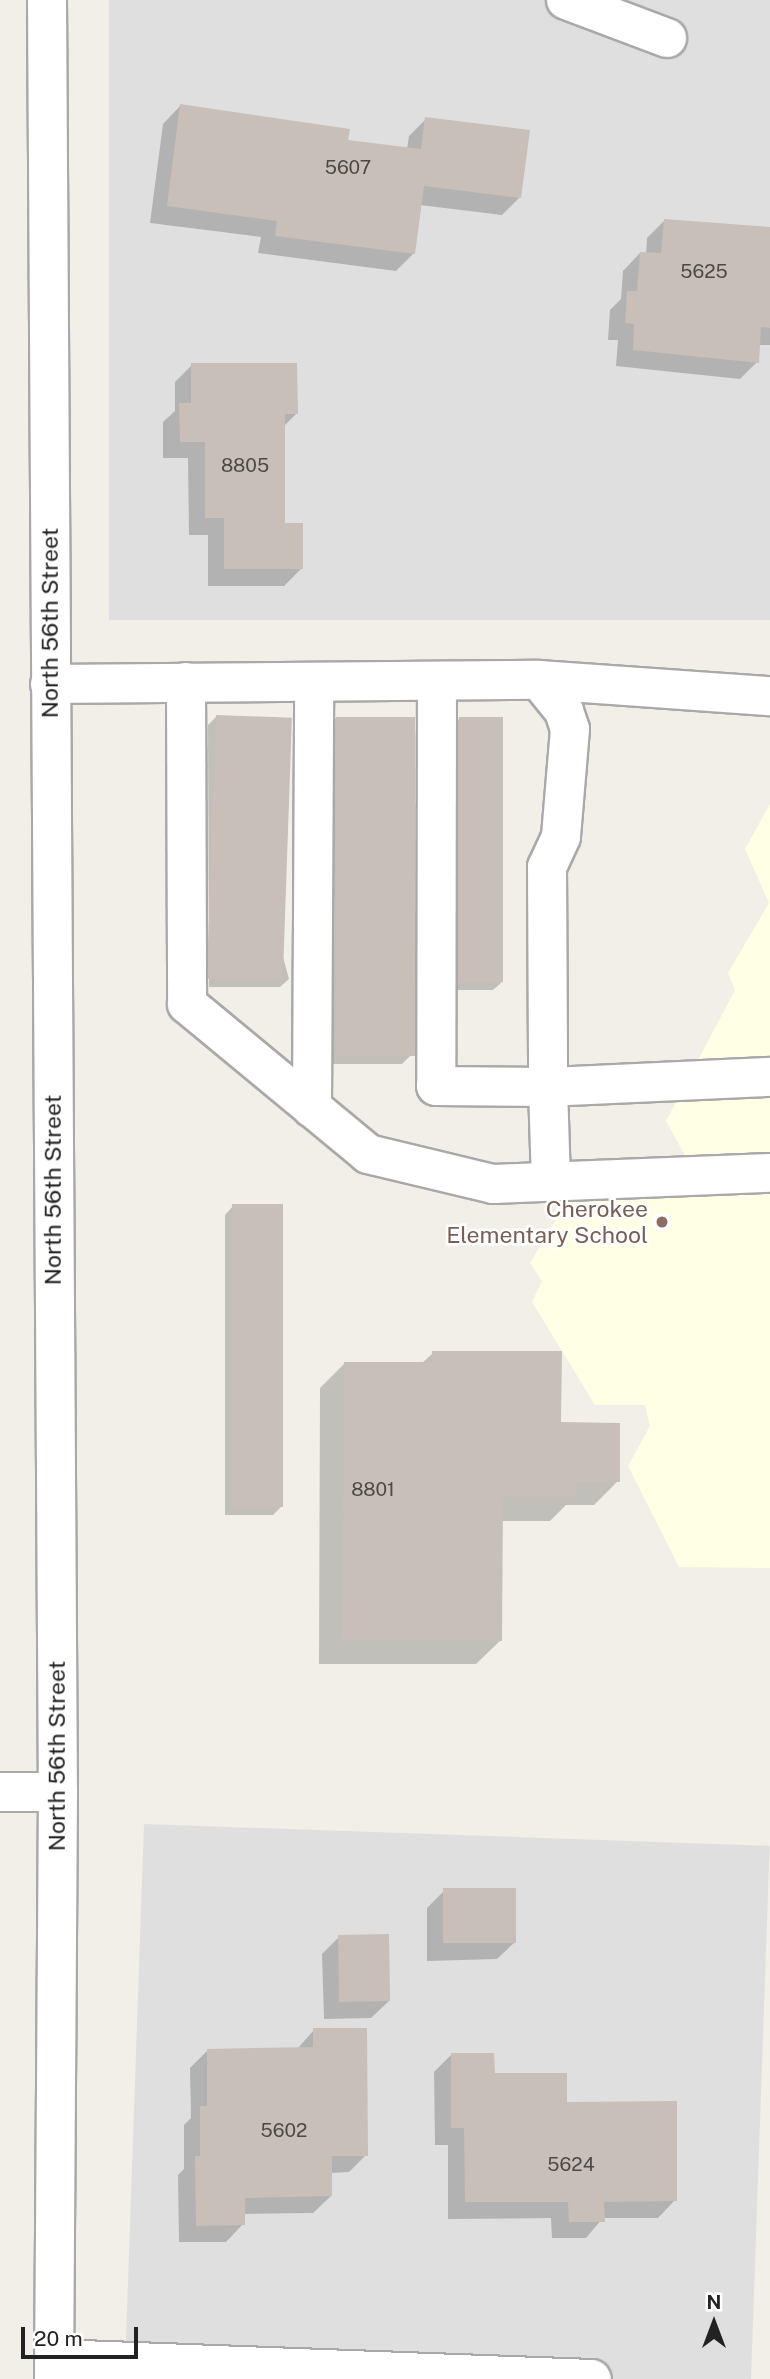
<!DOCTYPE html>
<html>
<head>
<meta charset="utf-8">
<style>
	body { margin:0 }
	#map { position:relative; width:770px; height:2379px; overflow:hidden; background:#f2efe9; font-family:"Public Sans",sans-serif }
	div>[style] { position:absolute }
	.residential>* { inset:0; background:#e0dfdf; transform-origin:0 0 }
	.education>* { inset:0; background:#ffffe5 }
	.shadow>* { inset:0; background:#0003 }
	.building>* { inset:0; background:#c7bfb8; transform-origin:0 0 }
	.roads { filter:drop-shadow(2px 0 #a9a9a9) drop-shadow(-2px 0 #a9a9a9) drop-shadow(0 2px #a9a9a9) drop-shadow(0 -2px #a9a9a9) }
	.minor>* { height:38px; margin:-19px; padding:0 19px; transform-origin:19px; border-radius:19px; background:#fff }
	.dots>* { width:19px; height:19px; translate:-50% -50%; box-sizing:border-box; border:4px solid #fff; border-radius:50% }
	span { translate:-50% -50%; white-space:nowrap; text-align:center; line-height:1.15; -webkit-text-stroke:5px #fff; paint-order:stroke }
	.number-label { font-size:19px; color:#4b4948 }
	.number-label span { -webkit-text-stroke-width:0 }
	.street-label { font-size:23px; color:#222 }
	.education-label { font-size:23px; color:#785e54 }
	.right { translate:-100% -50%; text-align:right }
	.north { position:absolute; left:679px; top:2288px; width:70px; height:70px; -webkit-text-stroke:5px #fff; paint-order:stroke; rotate:0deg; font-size:19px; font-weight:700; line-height:28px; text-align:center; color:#222 }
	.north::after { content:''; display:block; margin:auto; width:24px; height:32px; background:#222; clip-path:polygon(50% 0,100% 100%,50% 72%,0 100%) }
	.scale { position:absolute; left:21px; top:2327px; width:117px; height:32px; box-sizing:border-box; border:4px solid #222; border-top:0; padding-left:9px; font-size:21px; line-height:24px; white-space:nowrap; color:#222; -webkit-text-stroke:5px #fff; paint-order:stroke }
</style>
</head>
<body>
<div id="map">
	<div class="residential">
		<i style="left:109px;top:0;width:661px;height:620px"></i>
		<i style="left:144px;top:1824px;width:626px;height:555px;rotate:2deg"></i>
	</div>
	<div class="education">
		<i style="clip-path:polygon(770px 804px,770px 1568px,679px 1567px,628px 1466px,650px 1426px,645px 1405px,595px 1405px,532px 1302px,542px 1281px,530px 1263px,580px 1180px,687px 1159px,666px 1121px,735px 990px,728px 973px,769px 903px,745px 849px)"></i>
	</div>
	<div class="shadow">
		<i style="clip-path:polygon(180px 106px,346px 142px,407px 149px,409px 136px,426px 119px,519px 198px,502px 215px,420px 205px,414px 253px,396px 271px,258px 253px,261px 237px,150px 223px,163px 124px)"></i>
		<i style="clip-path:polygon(664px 221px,770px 229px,770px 345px,758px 345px,757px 362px,740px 379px,616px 366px,618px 340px,608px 340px,610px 310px,621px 299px,623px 271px,640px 253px,646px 254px,647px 238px)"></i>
		<i style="clip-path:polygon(192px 365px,296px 414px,283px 427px,283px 525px,301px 569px,284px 586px,208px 586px,208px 535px,189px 535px,188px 458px,163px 458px,163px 422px,175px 411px,175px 382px)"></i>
		<i style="clip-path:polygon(217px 716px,289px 979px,280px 987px,209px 987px,208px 725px)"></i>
		<i style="clip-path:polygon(336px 718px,410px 1056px,402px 1064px,329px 1064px,328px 727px)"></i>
		<i style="clip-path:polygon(459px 719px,502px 982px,493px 990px,450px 990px,451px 728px)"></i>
		<i style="clip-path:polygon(233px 1206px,282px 1506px,273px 1515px,225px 1515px,225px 1215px)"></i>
		<i style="clip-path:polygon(433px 1353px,560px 1424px,618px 1481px,594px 1505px,566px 1505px,550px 1521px,501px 1521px,501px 1640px,476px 1664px,319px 1664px,320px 1388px,344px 1364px,421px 1364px)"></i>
		<i style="clip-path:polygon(444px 1891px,515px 1942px,497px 1959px,427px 1961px,427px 1908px)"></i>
		<i style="clip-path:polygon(339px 1937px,389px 2001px,371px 2018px,324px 2019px,322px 1954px)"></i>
		<i style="clip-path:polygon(314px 2030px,366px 2155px,349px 2172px,330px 2173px,331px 2196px,313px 2213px,243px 2214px,243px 2224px,226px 2242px,179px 2242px,178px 2175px,184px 2169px,184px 2125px,191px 2118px,190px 2068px,208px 2050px,297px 2049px)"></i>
		<i style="clip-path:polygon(451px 2055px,566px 2104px,675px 2200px,658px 2218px,603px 2218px,586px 2238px,552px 2238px,551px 2218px,448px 2219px,448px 2145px,435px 2145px,434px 2072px)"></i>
	</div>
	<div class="building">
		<i style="clip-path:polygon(180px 104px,350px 129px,348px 140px,421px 149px,425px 117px,530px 130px,521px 198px,424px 186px,415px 254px,275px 236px,277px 221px,167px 206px)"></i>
		<i style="clip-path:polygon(664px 219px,770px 227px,770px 328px,761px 327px,759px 363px,633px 350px,634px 324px,625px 323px,627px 291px,637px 291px,640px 252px,661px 253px)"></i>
		<i style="clip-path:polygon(191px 363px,297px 363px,298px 414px,285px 414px,285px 523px,303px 523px,303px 569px,224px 569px,224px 518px,205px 518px,205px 442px,180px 442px,179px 403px,191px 403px)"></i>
		<i style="left:216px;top:715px;width:76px;height:264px;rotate:2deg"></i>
		<i style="left:336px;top:717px;width:79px;height:339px"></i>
		<i style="left:459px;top:717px;width:44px;height:265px"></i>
		<i style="left:232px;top:1204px;width:51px;height:303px"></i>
		<i style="clip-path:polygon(432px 1351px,562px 1351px,561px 1422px,620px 1423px,620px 1482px,576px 1482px,576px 1497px,503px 1497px,502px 1641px,342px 1640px,344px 1362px,432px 1362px)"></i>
		<i style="left:516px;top:1888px;width:55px;height:73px;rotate:90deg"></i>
		<i style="left:389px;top:1934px;width:67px;height:51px;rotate:89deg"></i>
		<i style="clip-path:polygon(313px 2028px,367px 2028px,368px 2156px,332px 2156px,332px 2196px,245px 2198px,245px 2225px,196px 2226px,195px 2156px,200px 2156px,200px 2106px,207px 2106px,207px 2049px,313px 2047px)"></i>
		<i style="clip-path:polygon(451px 2053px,494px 2053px,495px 2073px,567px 2073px,567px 2102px,677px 2101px,677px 2201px,604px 2202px,605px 2222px,569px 2222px,568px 2202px,465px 2202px,464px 2128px,451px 2128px)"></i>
	</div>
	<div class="roads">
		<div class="minor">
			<i style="left:47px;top:0;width:1792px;rotate:89.65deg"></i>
			<i style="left:58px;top:1792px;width:587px;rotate:90.39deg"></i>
			<i style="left:566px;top:0;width:108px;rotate:20.6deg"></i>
			<i style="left:539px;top:680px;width:40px;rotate:51deg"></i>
			<i style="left:564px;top:711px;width:19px;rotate:72deg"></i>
			<i style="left:570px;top:729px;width:108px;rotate:94.8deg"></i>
			<i style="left:561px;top:837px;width:33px;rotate:115deg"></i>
			<i style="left:547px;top:867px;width:220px;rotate:89.7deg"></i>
			<i style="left:548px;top:1087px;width:222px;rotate:-2.6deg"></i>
			<i style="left:437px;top:681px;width:405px;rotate:90.1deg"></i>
			<i style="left:436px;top:1086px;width:112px;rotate:0.5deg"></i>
			<i style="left:548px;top:1087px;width:95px;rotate:88.2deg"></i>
			<i style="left:186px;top:682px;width:322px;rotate:89.8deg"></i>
			<i style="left:187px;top:1004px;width:235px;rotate:39.6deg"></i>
			<i style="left:368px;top:1154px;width:129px;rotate:13.5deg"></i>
			<i style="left:493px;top:1184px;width:277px;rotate:-2.3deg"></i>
			<i style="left:50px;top:684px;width:489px;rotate:-0.5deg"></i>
			<i style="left:539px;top:680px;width:232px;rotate:4deg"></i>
			<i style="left:312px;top:1108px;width:426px;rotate:-89.7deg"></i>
			<i style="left:0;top:1792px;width:58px"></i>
			<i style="left:54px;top:2359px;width:538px;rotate:2.13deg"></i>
		</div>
	</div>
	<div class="dots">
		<i style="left:662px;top:1222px;background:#8d6e63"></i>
	</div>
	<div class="number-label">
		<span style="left:348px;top:168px">5607</span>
		<span style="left:704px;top:272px">5625</span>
		<span style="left:245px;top:466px">8805</span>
		<span style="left:373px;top:1490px">8801</span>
		<span style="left:284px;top:2131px">5602</span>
		<span style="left:571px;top:2165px">5624</span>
	</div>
	<div class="street-label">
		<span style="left:50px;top:623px;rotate:-90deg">North 56th Street</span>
		<span style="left:53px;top:1190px;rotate:-90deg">North 56th Street</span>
		<span style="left:57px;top:1756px;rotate:-90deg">North 56th Street</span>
	</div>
	<div class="education-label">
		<span class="right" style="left:648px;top:1222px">Cherokee<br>Elementary School</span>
	</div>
	<div class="north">N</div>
	<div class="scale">20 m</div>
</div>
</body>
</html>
